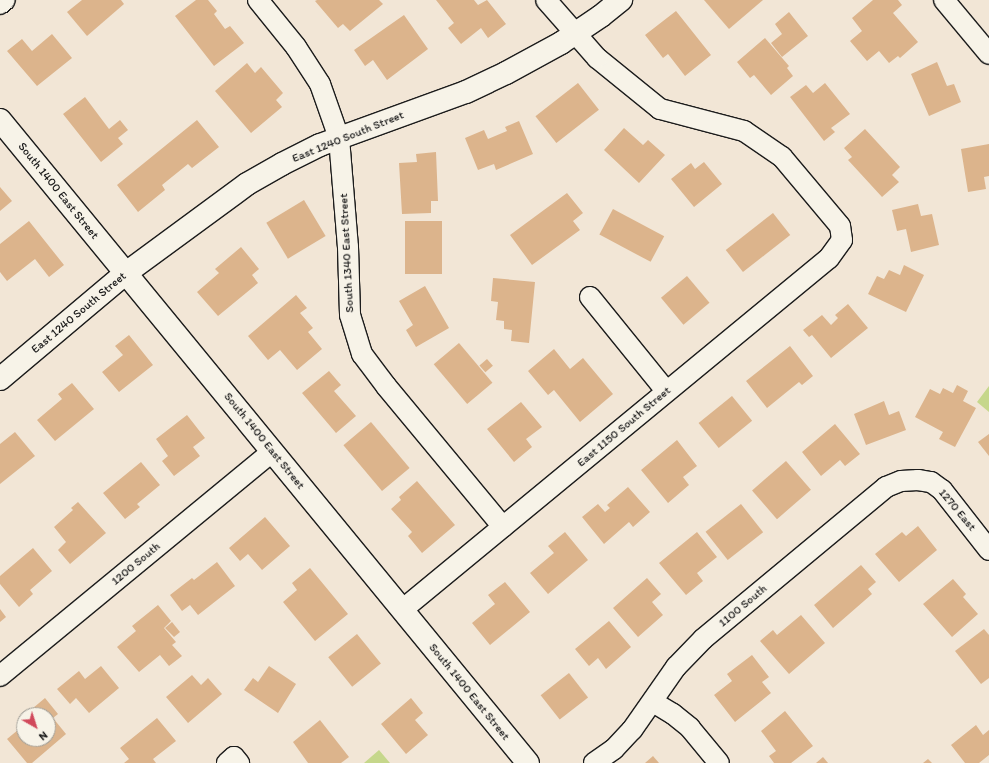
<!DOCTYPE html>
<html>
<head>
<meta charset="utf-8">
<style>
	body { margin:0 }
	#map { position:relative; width:989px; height:763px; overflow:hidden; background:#f2e6d6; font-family:Itim,sans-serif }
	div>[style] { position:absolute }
	.green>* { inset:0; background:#c6d78b }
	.building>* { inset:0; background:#dcb48c; transform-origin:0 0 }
	.roads { filter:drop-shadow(1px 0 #1c1c1c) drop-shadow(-1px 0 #1c1c1c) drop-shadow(0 1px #1c1c1c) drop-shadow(0 -1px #1c1c1c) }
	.minor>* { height:20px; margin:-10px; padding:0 10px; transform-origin:10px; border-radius:10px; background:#f7f3e8 }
	.tertiary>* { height:22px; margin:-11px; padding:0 11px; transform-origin:11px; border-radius:11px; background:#f7f3e8 }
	span { translate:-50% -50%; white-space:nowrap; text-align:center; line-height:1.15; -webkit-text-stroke:3px #f7f3e8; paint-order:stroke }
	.street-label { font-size:12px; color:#1c1c1c }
	.north { position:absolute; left:16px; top:707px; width:40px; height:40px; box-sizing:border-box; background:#f7f3e8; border:1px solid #9f9d96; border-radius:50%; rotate:141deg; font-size:11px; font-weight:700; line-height:16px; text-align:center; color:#1c1c1c }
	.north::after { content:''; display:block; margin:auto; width:14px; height:18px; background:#d1495b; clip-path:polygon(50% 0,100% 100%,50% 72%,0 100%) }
</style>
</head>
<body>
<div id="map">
	<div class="green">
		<i style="clip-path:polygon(989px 386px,989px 412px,977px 402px)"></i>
		<i style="clip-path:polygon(379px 750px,390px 763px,364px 763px)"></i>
	</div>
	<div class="building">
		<i style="clip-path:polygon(82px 0,121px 0,124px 4px,87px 36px,67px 12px)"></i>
		<i style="clip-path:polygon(196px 0,208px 0,217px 11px,214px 14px,225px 29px,230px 26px,244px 43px,214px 66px,175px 16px)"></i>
		<i style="clip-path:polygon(317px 0,379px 0,383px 4px,350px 31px,343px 24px,338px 28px,315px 1px)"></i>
		<i style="clip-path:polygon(436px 0,474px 0,478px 5px,487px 0,506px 24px,488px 38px,481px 28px,461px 44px,448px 28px,454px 23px)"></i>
		<i style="clip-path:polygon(704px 0,763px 0,729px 29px)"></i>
		<i style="clip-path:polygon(873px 0,898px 0,902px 5px,893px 13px,918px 42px,900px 58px,898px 56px,889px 63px,879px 51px,867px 61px,850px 41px,862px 31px,852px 18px)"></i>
		<i style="clip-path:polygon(676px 11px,711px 55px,685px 76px,668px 54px,663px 58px,645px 35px)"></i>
		<i style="clip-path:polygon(789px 12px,808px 36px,782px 57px,771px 43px,782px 34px,775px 24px)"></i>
		<i style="clip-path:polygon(404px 15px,428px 49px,387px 80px,373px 60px,365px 66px,354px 50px)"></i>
		<i style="clip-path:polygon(52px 34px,72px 58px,37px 86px,7px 51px,22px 39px,32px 51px)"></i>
		<i style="clip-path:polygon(765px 38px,789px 66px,787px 68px,793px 76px,771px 95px,754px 75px,750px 78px,737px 62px)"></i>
		<i style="clip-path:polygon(937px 62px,947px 86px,954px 84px,961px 102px,929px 116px,911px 74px)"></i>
		<i style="clip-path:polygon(247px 63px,255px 73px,261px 67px,283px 93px,276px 100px,282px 107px,251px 133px,215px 91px)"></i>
		<i style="left:578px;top:83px;width:34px;height:54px;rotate:52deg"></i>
		<i style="clip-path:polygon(825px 83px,850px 114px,831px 128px,835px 132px,824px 141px,790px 97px,806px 85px,813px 93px)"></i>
		<i style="clip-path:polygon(85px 97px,109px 129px,120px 120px,128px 130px,118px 138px,123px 144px,101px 162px,63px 114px)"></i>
		<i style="clip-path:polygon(197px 120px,219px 147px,192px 168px,188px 164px,162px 185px,165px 190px,138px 212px,117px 185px)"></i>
		<i style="clip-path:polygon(519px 121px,533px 154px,496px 170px,494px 164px,478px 170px,465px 138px,484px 130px,488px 139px,507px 131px,505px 127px)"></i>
		<i style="clip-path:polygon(624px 128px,643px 145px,648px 140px,665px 155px,639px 183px,604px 150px)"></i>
		<i style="clip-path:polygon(865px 129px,900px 167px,892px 175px,899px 182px,882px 197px,848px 160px,852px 157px,844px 148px)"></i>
		<i style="clip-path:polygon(989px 144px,989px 176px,984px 177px,986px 189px,968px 192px,961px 149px)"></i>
		<i style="clip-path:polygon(436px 152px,438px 201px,431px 201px,431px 213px,402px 214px,399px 163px,417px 162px,416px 154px)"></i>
		<i style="clip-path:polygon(704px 162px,722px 184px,694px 207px,671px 179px,691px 163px,695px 169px)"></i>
		<i style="clip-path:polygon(0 187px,12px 201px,0 211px)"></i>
		<i style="clip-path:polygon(567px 193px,583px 213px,573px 221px,580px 230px,532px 265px,510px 235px)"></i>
		<i style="left:304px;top:200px;width:42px;height:44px;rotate:59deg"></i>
		<i style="clip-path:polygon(918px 204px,921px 216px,932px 214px,939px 245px,911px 252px,906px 229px,897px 231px,892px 210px)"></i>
		<i style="left:613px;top:209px;width:58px;height:29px;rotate:28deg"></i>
		<i style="left:773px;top:213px;width:28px;height:60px;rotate:52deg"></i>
		<i style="clip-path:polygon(29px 221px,64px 265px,49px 277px,35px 259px,7px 281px,0 272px,0 244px)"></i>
		<i style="left:405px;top:221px;width:37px;height:53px"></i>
		<i style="clip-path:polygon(241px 247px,259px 269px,252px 275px,258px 283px,218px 316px,197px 292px,219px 273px,215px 269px)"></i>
		<i style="clip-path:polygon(904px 265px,924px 275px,906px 312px,868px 294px,877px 276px,884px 279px,889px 270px,900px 275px)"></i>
		<i style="left:687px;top:276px;width:35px;height:34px;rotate:50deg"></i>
		<i style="clip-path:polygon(493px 278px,535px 282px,529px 343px,511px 341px,512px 330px,504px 329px,504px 321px,496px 320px,498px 302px,491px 301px)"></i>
		<i style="clip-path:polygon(425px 286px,449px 328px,416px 347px,406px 330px,413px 325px,399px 301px)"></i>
		<i style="clip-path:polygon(296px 295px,307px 308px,300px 313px,313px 328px,308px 332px,322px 349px,297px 370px,280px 350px,268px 360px,248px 336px)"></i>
		<i style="clip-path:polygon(848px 304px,868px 328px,831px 358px,812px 335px,809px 337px,803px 330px,822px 315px,831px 325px,838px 318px,835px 315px)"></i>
		<i style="clip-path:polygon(129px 335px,153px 365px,119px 392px,102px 372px,123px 355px,115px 346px)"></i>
		<i style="left:459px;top:343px;width:52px;height:33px;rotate:50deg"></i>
		<i style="clip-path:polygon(790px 346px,813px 376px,802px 385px,799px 382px,767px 408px,746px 381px)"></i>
		<i style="clip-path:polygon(554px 349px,570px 369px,583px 358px,613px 394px,580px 422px,554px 390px,548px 395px,528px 371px)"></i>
		<i style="left:487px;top:359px;width:9px;height:10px;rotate:49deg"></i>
		<i style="clip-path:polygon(329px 371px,341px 385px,334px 391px,356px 416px,336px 433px,302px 393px)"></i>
		<i style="clip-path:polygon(72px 383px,94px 409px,55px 441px,37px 420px,62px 399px,58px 394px)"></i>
		<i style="clip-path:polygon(957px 385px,968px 391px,963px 401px,976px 408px,955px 447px,939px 439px,943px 432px,915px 417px,930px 389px,940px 394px,943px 388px,953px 393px)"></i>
		<i style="left:732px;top:396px;width:32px;height:43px;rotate:51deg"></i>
		<i style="clip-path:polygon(884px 401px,889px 415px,899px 411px,906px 430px,866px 445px,854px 414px)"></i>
		<i style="clip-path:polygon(521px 402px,542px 427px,526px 439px,532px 447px,514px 462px,487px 429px)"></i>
		<i style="clip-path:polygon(187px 415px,205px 438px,193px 447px,200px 456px,174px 476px,162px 461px,168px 456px,156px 439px)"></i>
		<i style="left:371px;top:422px;width:60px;height:36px;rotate:50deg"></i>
		<i style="clip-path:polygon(835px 424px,860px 454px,845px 466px,840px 460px,821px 476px,802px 452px)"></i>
		<i style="clip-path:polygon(15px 432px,35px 456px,0 484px,0 444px)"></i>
		<i style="clip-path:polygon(989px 434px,989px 456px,978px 442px)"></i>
		<i style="clip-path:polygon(677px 440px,697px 466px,683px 477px,689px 485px,668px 503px,641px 470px)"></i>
		<i style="left:786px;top:461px;width:38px;height:45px;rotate:49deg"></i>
		<i style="clip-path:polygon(141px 462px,160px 485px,137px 504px,140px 507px,125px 519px,103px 493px)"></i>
		<i style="clip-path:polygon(417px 481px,455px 525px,422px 553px,408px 536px,412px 532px,391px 509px,401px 500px,399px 497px)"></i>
		<i style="clip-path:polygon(628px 487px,650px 512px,633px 527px,629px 522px,604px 544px,582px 517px,598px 504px,605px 512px,610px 508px,607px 505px)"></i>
		<i style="clip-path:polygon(78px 502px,106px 533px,70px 564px,58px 550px,66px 542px,54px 527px,73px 510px,71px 508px)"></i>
		<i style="left:741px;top:504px;width:36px;height:45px;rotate:52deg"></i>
		<i style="clip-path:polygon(265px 517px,290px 546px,262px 570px,248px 554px,240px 561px,229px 548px)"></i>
		<i style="clip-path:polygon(918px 526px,937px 550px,899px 582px,875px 554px,902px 532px,906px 536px)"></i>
		<i style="clip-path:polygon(565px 532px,588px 560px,548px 594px,530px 573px,554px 553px,548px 546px)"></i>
		<i style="clip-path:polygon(697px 532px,717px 557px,697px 573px,703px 581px,686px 595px,659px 563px)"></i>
		<i style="clip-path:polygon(33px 548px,52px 571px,30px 590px,33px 594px,19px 607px,0 584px,0 576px)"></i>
		<i style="clip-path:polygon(217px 562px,235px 586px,198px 615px,190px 605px,182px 611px,170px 595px,192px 578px,194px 580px)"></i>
		<i style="clip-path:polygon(861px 565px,876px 582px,868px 589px,872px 594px,833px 628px,814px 605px)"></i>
		<i style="clip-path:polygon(310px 568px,348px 614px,315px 641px,283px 602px,297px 590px,292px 583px)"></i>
		<i style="clip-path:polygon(647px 578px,661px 594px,652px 602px,663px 615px,638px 637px,613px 608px)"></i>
		<i style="clip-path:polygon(953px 579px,966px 594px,963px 597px,978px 614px,952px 637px,923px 604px)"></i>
		<i style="clip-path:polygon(505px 582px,530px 612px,490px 645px,472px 623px,495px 604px,488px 595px)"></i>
		<i style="clip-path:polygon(158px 605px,171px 621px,164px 628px,176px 642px,172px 645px,182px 656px,169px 666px,160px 655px,139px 672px,117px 647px,136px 631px,132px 626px)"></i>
		<i style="clip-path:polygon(0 609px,6px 617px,0 622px)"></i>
		<i style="clip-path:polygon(801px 615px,825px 643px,789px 674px,760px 641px,773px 630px,777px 635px)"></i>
		<i style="clip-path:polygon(609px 621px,631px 647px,606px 669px,598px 658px,589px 666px,575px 649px)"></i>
		<i style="clip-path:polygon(172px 622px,180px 632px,174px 637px,165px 628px)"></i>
		<i style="clip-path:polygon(984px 629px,989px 635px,989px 678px,981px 684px,955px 651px)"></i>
		<i style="left:357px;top:634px;width:38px;height:37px;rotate:51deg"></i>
		<i style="clip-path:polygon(752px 655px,769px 677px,762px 682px,771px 693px,735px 722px,714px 695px,732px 681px,727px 674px)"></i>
		<i style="clip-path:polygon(101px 666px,119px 688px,89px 713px,76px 698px,70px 704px,57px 689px,79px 671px,85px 679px)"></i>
		<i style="clip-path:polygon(269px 666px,296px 684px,278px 713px,244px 690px,253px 678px,258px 682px)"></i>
		<i style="left:569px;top:673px;width:31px;height:36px;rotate:52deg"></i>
		<i style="clip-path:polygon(192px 675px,201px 685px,208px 678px,222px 694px,188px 723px,166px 697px)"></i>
		<i style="clip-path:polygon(45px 698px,58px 714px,53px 718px,66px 734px,32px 763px,27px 763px,7px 739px,24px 725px,24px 739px,48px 739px,48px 715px,26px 714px)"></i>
		<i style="clip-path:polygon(411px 698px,423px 713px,415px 720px,428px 735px,406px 754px,381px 724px)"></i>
		<i style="clip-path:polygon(785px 711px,813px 746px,791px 763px,774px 763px,769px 756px,776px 751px,761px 731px)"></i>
		<i style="clip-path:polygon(157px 718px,176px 741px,153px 759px,156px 763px,124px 763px,129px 759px,120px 748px)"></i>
		<i style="clip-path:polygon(320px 720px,349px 757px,341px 763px,308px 763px,293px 742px)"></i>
		<i style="clip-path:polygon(976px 725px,983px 735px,989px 730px,989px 755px,979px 763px,965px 763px,951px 745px)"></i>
		<i style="clip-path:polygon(653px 756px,659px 763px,645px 763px)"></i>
		<i style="clip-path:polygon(823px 757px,828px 763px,816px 763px)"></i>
		<i style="clip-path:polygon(928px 759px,932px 763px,923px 763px)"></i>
	</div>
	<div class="roads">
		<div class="minor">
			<i style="left:258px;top:0;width:60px;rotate:51deg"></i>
			<i style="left:296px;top:47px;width:44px;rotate:57deg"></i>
			<i style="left:320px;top:84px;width:57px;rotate:70.6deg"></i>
			<i style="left:339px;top:138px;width:109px;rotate:85.3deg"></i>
			<i style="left:348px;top:247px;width:68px;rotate:88.3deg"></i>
			<i style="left:350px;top:315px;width:41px;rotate:72.9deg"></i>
			<i style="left:362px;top:354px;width:40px;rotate:53deg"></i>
			<i style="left:386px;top:386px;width:183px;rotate:50.3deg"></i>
			<i style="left:944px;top:0;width:70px;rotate:50.2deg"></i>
			<i style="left:0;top:4px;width:6px;rotate:-39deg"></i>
			<i style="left:590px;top:297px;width:121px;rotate:51deg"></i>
			<i style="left:402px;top:610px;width:553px;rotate:-39.5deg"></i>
			<i style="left:829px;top:258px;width:22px;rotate:-54deg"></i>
			<i style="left:842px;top:240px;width:14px;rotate:-98deg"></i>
			<i style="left:840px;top:226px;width:90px;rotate:-130deg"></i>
			<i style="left:782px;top:157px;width:46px;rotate:-145.6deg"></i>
			<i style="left:744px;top:131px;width:87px;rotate:-165.3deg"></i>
			<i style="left:660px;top:109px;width:81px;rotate:-141deg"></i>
			<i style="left:597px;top:58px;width:77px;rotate:-131.3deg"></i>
			<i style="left:0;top:676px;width:352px;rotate:-39.5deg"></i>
			<i style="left:653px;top:702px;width:23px;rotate:31deg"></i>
			<i style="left:673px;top:714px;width:22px;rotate:39deg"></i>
			<i style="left:690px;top:728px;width:45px;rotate:50.4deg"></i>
			<i style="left:227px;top:763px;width:9px;rotate:-41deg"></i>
			<i style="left:234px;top:757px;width:8px;rotate:50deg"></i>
			<i style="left:594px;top:763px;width:24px;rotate:-35deg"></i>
			<i style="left:614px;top:749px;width:26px;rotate:-47deg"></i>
			<i style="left:632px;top:730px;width:77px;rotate:-55.1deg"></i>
			<i style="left:676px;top:667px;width:39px;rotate:-46deg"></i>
			<i style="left:703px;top:639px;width:238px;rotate:-39.7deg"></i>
			<i style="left:886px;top:487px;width:16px;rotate:-22deg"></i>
			<i style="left:901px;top:481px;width:17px;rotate:-3deg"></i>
			<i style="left:918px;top:480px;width:13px;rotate:9deg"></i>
			<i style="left:931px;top:482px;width:14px;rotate:36deg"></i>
			<i style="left:942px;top:490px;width:76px;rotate:51.9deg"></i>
		</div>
		<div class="tertiary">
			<i style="left:0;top:120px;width:832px;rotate:50.61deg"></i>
			<i style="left:0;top:379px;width:165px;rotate:-40.1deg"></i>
			<i style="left:126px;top:273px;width:150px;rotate:-36.3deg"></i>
			<i style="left:247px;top:184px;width:40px;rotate:-29.7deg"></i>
			<i style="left:282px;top:164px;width:42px;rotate:-26.6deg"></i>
			<i style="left:320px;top:145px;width:155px;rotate:-20deg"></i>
			<i style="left:466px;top:92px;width:44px;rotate:-25.4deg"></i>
			<i style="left:506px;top:73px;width:63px;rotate:-28.6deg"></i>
			<i style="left:561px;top:43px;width:48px;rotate:-34deg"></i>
			<i style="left:601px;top:16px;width:26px;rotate:-39deg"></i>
		</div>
	</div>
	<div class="street-label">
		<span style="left:348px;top:137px;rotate:-22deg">East 1240 South Street</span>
		<span style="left:58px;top:191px;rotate:51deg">South 1400 East Street</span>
		<span style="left:347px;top:253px;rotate:-93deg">South 1340 East Street</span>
		<span style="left:79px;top:313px;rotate:-40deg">East 1240 South Street</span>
		<span style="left:624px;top:427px;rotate:-40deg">East 1150 South Street</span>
		<span style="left:264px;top:441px;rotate:51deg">South 1400 East Street</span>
		<span style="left:957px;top:510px;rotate:50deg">1270 East</span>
		<span style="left:136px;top:564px;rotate:-40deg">1200 South</span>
		<span style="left:743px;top:606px;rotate:-40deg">1100 South</span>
		<span style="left:469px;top:692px;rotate:51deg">South 1400 East Street</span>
	</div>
	<div class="north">N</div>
</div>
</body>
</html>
